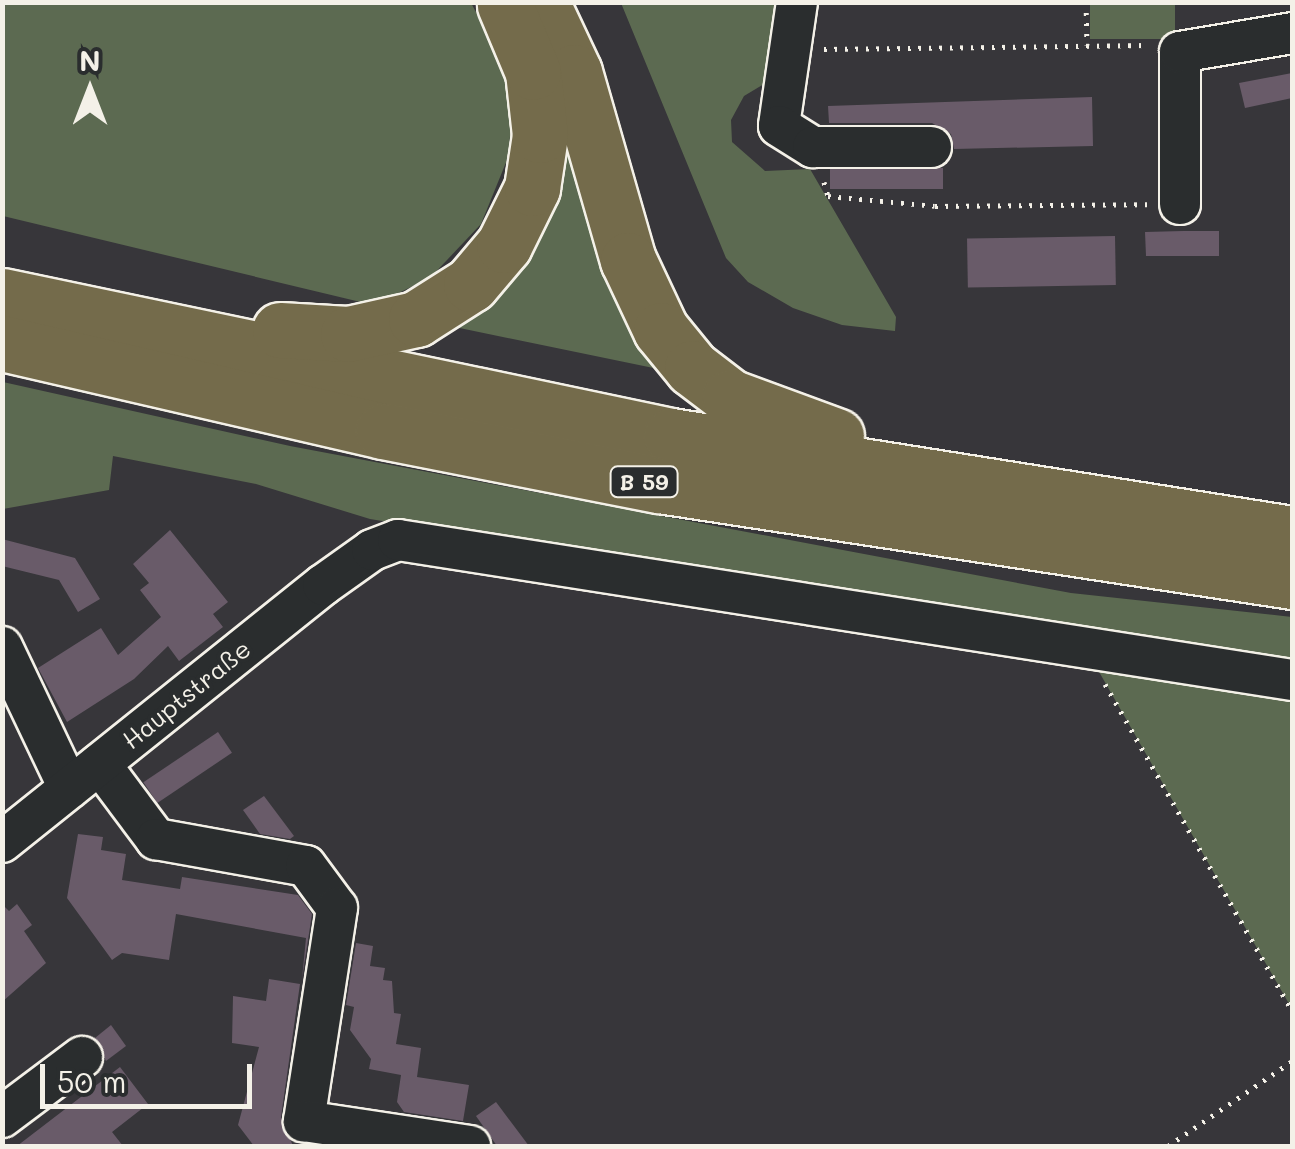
<!DOCTYPE html>
<html>
<head>
<meta charset="utf-8">
<style>
	body { margin:0 }
	#map { position:relative; width:1295px; height:1149px; overflow:hidden; background:#37363a; font-family:Mali,sans-serif }
	div>[style] { position:absolute }
	.green>* { inset:0; background:#5c6a51; transform-origin:0 0 }
	.building>* { inset:0; background:#695b69; transform-origin:0 0 }
	.path>* { height:5px; margin-top:-2.5px; transform-origin:0; background:repeating-linear-gradient(90deg,#f4f1e8 0 2.5px,transparent 0 10.5px) }
	.roads { filter:drop-shadow(2px 0 #f4f1e8) drop-shadow(-2px 0 #f4f1e8) drop-shadow(0 2px #f4f1e8) drop-shadow(0 -2px #f4f1e8) }
	.minor>* { height:40px; margin:-20px; padding:0 20px; transform-origin:20px; border-radius:20px; background:#2a2d2e }
	.highway>* { height:55px; margin:-27.5px; padding:0 27.5px; transform-origin:27.5px; border-radius:27.5px; background:#746b4b }
	span { translate:-50% -50%; white-space:nowrap; text-align:center; line-height:1.15; -webkit-text-stroke:8px #2a2d2e; paint-order:stroke }
	.shield-label span { padding:2px 8px; background:#2a2d2e; border:2px solid; border-radius:8px; -webkit-text-stroke-width:0 }
	.shield-label { font-size:22px; color:#f4f1e8; font-weight:700 }
	.street-label { font-size:25px; color:#f4f1e8 }
	.frame { position:absolute; inset:0; border:5px solid #f4f1e8; pointer-events:none }
	.north { position:absolute; left:40px; top:40px; width:100px; height:100px; -webkit-text-stroke:8px #2a2d2e; paint-order:stroke; rotate:0deg; font-size:28px; font-weight:700; line-height:40px; text-align:center; color:#f4f1e8 }
	.north::after { content:''; display:block; margin:auto; width:35px; height:45px; background:#f4f1e8; clip-path:polygon(50% 0,100% 100%,50% 72%,0 100%) }
	.scale { position:absolute; left:40px; top:1064px; width:212px; height:45px; box-sizing:border-box; border:5px solid #f4f1e8; border-top:0; padding-left:12px; font-size:30px; line-height:35px; white-space:nowrap; color:#f4f1e8; -webkit-text-stroke:8px #2a2d2e; paint-order:stroke }
</style>
</head>
<body>
<div id="map">
	<div class="green">
		<i style="clip-path:polygon(3px 3px,471px 3px,513px 79px,509px 155px,481px 224px,430px 278px,373px 305px,3px 216px)"></i>
		<i style="clip-path:polygon(621px 3px,779px 3px,769px 81px,744px 96px,731px 120px,732px 142px,765px 171px,810px 169px,896px 317px,895px 331px,842px 325px,793px 308px,748px 282px,726px 258px)"></i>
		<i style="left:1090px;top:3px;width:85px;height:36px"></i>
		<i style="clip-path:polygon(570px 125px,668px 371px,450px 326px,483px 310px,539px 243px)"></i>
		<i style="clip-path:polygon(3px 382px,290px 446px,1071px 593px,1292px 617px,1292px 671px,370px 519px,256px 484px,113px 456px,109px 490px,3px 509px)"></i>
		<i style="clip-path:polygon(1094px 663px,1292px 688px,1292px 1009px,1258px 950px)"></i>
	</div>
	<div class="building">
		<i style="clip-path:polygon(1292px 73px,1292px 98px,1245px 108px,1239px 83px)"></i>
		<i style="clip-path:polygon(1092px 97px,1093px 146px,954px 149px,951px 134px,932px 123px,829px 123px,828px 106px)"></i>
		<i style="left:943px;top:168px;width:21px;height:113px;rotate:90deg"></i>
		<i style="clip-path:polygon(1183px 231px,1219px 231px,1219px 256px,1146px 256px,1145px 232px)"></i>
		<i style="left:1115px;top:236px;width:49px;height:148px;rotate:89deg"></i>
		<i style="clip-path:polygon(170px 530px,228px 602px,213px 614px,223px 627px,179px 661px,168px 646px,134px 679px,67px 722px,38px 668px,101px 628px,118px 655px,161px 617px,140px 590px,149px 583px,133px 564px)"></i>
		<i style="clip-path:polygon(2px 539px,75px 558px,100px 599px,78px 612px,59px 580px,2px 566px)"></i>
		<i style="left:218px;top:732px;width:25px;height:90px;rotate:56deg"></i>
		<i style="clip-path:polygon(264px 796px,294px 836px,290px 839px,260px 834px,243px 810px)"></i>
		<i style="clip-path:polygon(78px 834px,103px 837px,101px 850px,126px 854px,122px 880px,180px 889px,182px 877px,298px 895px,312px 914px,302px 979px,306px 938px,176px 914px,169px 960px,122px 953px,112px 960px,67px 898px)"></i>
		<i style="clip-path:polygon(2px 904px,9px 911px,17px 904px,32px 925px,24px 931px,46px 963px,2px 1002px)"></i>
		<i style="clip-path:polygon(356px 943px,373px 946px,370px 966px,385px 968px,383px 980px,392px 981px,394px 1013px,401px 1014px,396px 1044px,421px 1048px,417px 1077px,469px 1085px,463px 1121px,404px 1112px,397px 1102px,401px 1075px,369px 1069px,371px 1059px,350px 1030px,354px 1007px,346px 1005px)"></i>
		<i style="clip-path:polygon(269px 979px,300px 984px,281px 1117px,293px 1146px,254px 1146px,238px 1125px,259px 1047px,232px 1043px,233px 996px,266px 1001px)"></i>
		<i style="clip-path:polygon(111px 1025px,126px 1046px,106px 1061px,95px 1038px)"></i>
		<i style="clip-path:polygon(120px 1067px,148px 1104px,112px 1132px,123px 1146px,17px 1146px)"></i>
		<i style="clip-path:polygon(496px 1102px,529px 1146px,497px 1146px,476px 1116px)"></i>
	</div>
	<div class="path">
		<i style="left:1086px;top:2px;width:43px;rotate:88.7deg"></i>
		<i style="left:824px;top:49px;width:324px;rotate:-0.7deg"></i>
		<i style="left:824px;top:182px;width:15px;rotate:74deg"></i>
		<i style="left:828px;top:196px;width:107px;rotate:5.3deg"></i>
		<i style="left:935px;top:206px;width:212px;rotate:-0.5deg"></i>
		<i style="left:1105px;top:684px;width:377px;rotate:60.2deg"></i>
		<i style="left:1168px;top:1146px;width:150px;rotate:-34.4deg"></i>
	</div>
	<div class="roads">
		<div class="minor">
			<i style="left:797px;top:2px;width:125px;rotate:98.3deg"></i>
			<i style="left:779px;top:126px;width:40px;rotate:32deg"></i>
			<i style="left:813px;top:147px;width:118px"></i>
			<i style="left:1180px;top:204px;width:152px;rotate:-90deg"></i>
			<i style="left:1180px;top:52px;width:114px;rotate:-9.6deg"></i>
			<i style="left:2px;top:647px;width:156px;rotate:64.6deg"></i>
			<i style="left:100px;top:764px;width:94px;rotate:53.3deg"></i>
			<i style="left:156px;top:839px;width:152px;rotate:10.2deg"></i>
			<i style="left:306px;top:866px;width:52px;rotate:53.6deg"></i>
			<i style="left:337px;top:908px;width:216px;rotate:98.8deg"></i>
			<i style="left:304px;top:1121px;width:168px;rotate:8.6deg"></i>
			<i style="left:2px;top:842px;width:411px;rotate:-38.7deg"></i>
			<i style="left:323px;top:585px;width:60px;rotate:-35.5deg"></i>
			<i style="left:372px;top:550px;width:28px;rotate:-21deg"></i>
			<i style="left:398px;top:540px;width:905px;rotate:8.9deg"></i>
			<i style="left:2px;top:1117px;width:100px;rotate:-36.9deg"></i>
		</div>
		<div class="highway">
			<i style="left:541px;top:2px;width:77px;rotate:64.8deg"></i>
			<i style="left:574px;top:72px;width:196px;rotate:74deg"></i>
			<i style="left:628px;top:260px;width:77px;rotate:64.8deg"></i>
			<i style="left:661px;top:330px;width:49px;rotate:50.8deg"></i>
			<i style="left:692px;top:368px;width:48px;rotate:37.3deg"></i>
			<i style="left:730px;top:397px;width:113px;rotate:20.2deg"></i>
			<i style="left:2px;top:296px;width:683px;rotate:11.82deg"></i>
			<i style="left:671px;top:436px;width:629px;rotate:8.97deg"></i>
			<i style="left:280px;top:330px;width:68px;rotate:3.4deg"></i>
			<i style="left:348px;top:334px;width:70px;rotate:-12.4deg"></i>
			<i style="left:416px;top:319px;width:65px;rotate:-32.5deg"></i>
			<i style="left:471px;top:284px;width:51px;rotate:-49.8deg"></i>
			<i style="left:504px;top:245px;width:64px;rotate:-63.8deg"></i>
			<i style="left:532px;top:188px;width:54px;rotate:-81.4deg"></i>
			<i style="left:540px;top:135px;width:63px;rotate:-96.3deg"></i>
			<i style="left:533px;top:72px;width:73px;rotate:-112.7deg"></i>
			<i style="left:2px;top:343px;width:391px;rotate:13deg"></i>
			<i style="left:383px;top:431px;width:281px;rotate:11.1deg"></i>
			<i style="left:659px;top:485px;width:640px;rotate:8.62deg"></i>
		</div>
	</div>
	<div class="shield-label">
		<span style="left:644px;top:482px">B 59</span>
	</div>
	<div class="street-label">
		<span style="left:186px;top:694px;rotate:-39deg">Hauptstraße</span>
	</div>
	<div class="frame"></div>
	<div class="north">N</div>
	<div class="scale">50 m</div>
</div>
</body>
</html>
